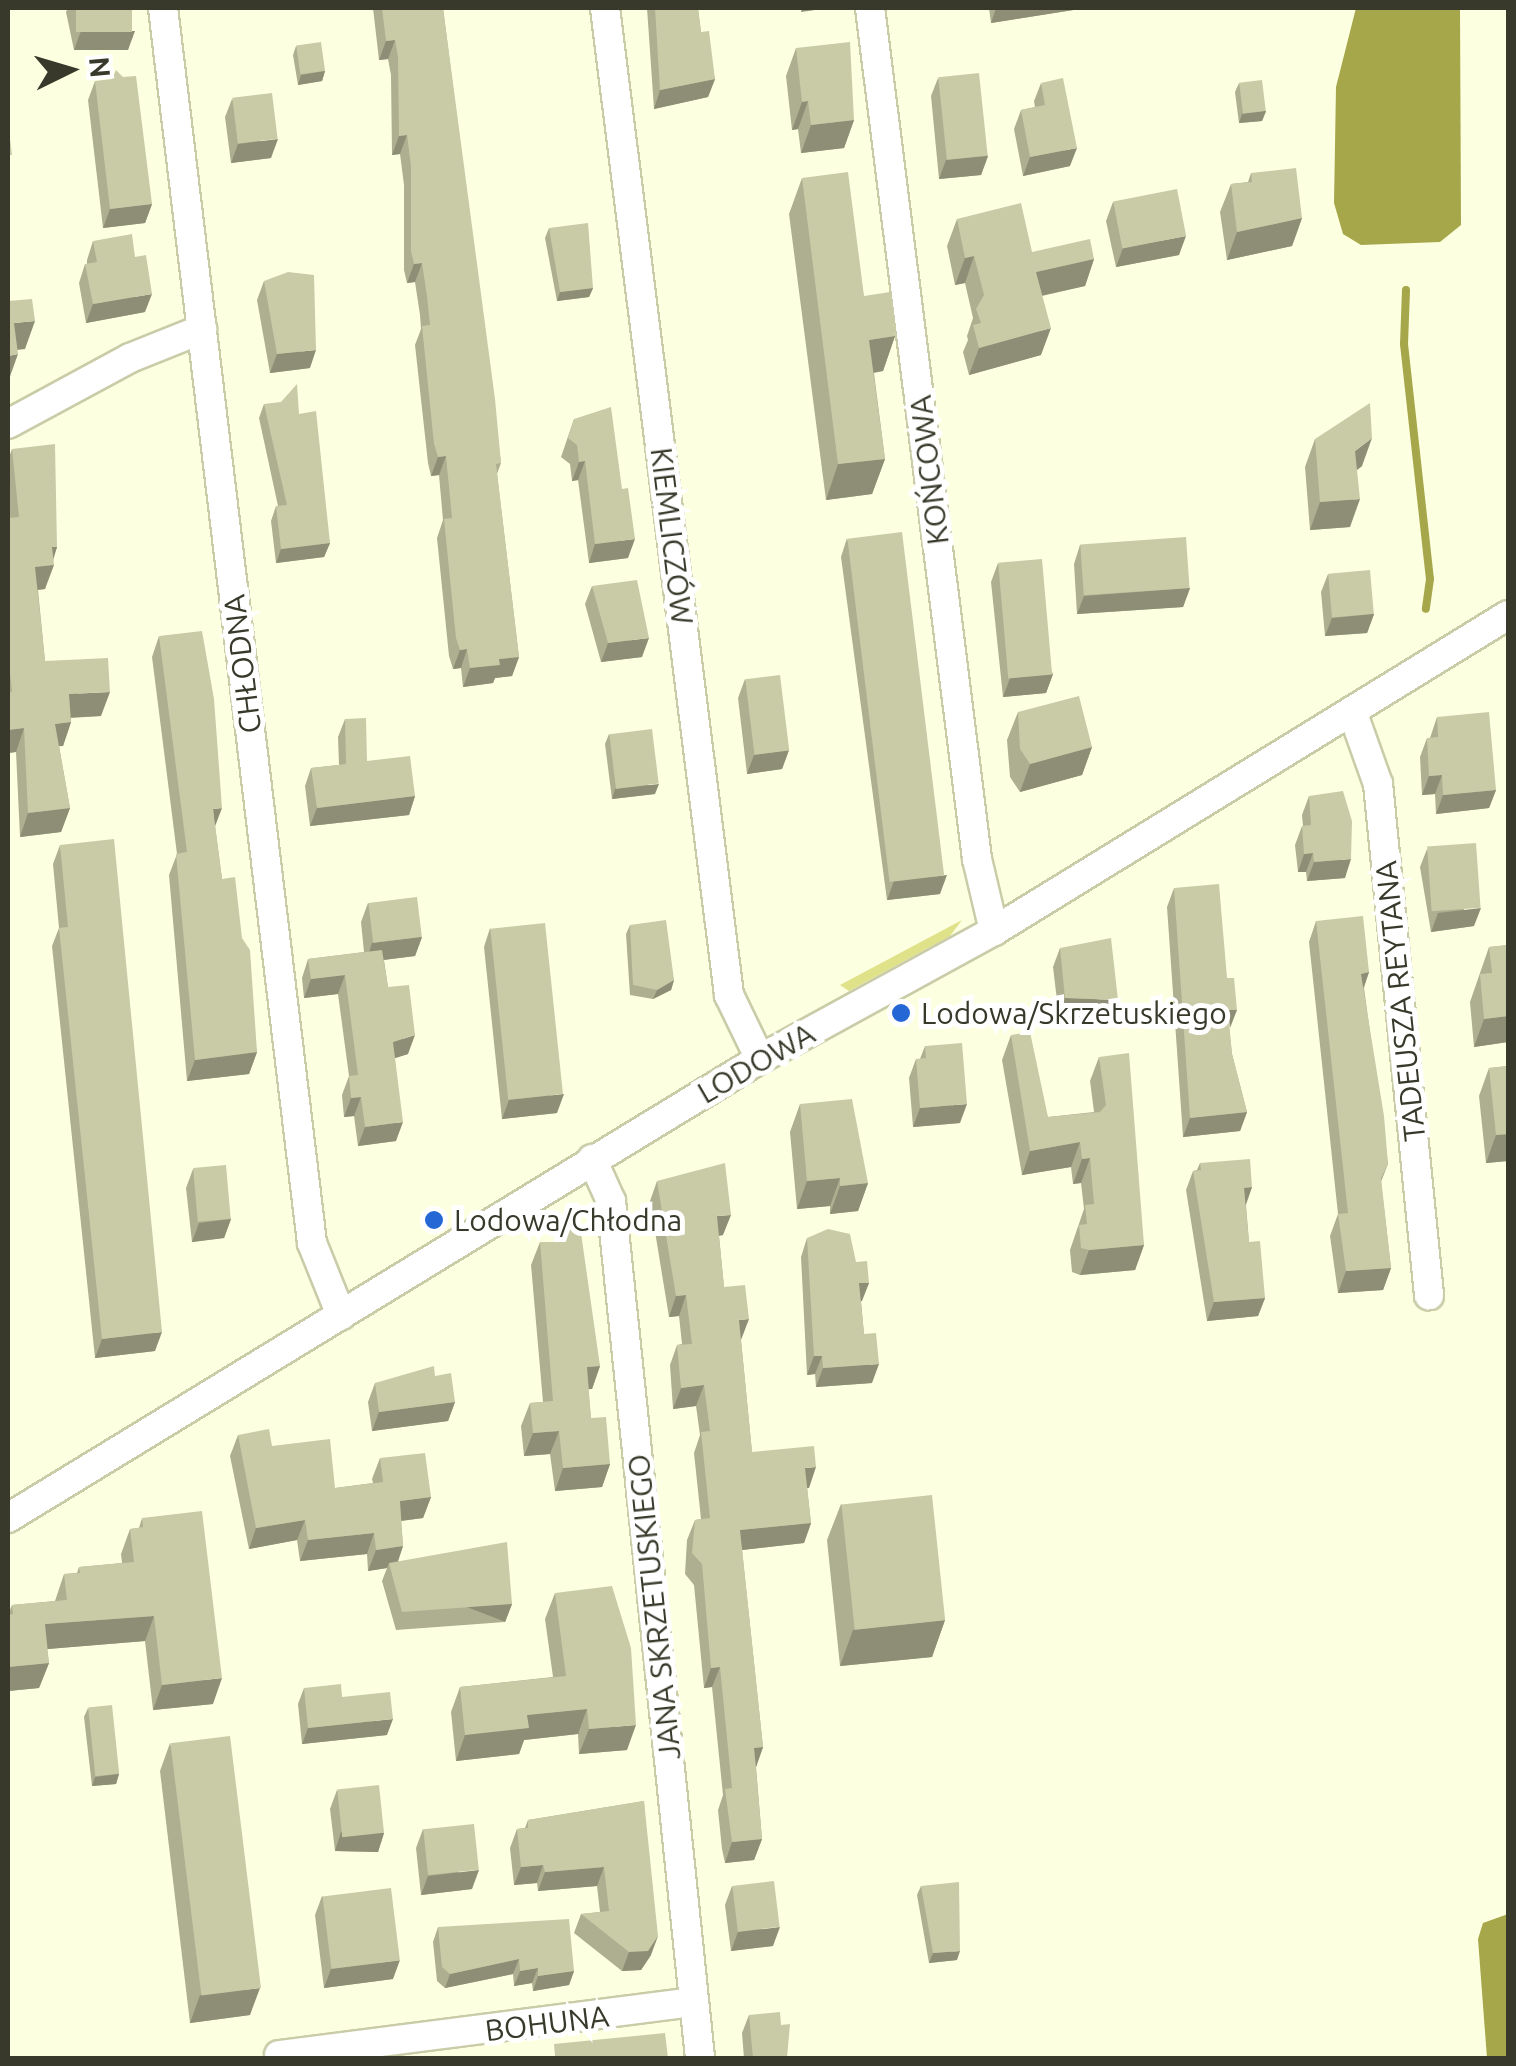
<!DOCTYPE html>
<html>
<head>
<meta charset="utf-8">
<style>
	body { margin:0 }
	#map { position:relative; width:1516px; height:2066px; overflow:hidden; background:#fdffe1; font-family:Ubuntu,sans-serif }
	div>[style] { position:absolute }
	.green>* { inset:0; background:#e0e289 }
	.water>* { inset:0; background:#a6a74a }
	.stream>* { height:8px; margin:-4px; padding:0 4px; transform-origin:4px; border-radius:4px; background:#a6a74a }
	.roads { filter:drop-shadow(2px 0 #cacca8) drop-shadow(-2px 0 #cacca8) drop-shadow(0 2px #cacca8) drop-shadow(0 -2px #cacca8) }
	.minor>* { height:28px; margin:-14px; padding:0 14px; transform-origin:14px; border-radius:14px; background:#fff }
	.wall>* { inset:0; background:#adaf90 }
	.shaded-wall>* { inset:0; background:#8d8e75; transform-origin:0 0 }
	.building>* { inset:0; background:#c9cba7; transform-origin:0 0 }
	.dots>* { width:28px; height:28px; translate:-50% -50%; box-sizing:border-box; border:5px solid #fff; border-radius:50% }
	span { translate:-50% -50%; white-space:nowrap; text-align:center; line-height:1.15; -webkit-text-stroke:10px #fff; paint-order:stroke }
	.street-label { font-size:30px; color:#38392a }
	.poi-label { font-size:30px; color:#38392a }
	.left { translate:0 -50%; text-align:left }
	.frame { position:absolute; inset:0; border:10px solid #38392a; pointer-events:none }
	.north { position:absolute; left:20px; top:20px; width:100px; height:100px; -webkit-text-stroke:8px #fff; paint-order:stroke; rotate:85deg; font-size:28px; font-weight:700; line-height:40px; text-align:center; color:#38392a }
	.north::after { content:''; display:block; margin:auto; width:35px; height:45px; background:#38392a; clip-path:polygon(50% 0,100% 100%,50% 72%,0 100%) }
</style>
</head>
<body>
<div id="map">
	<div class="green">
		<i style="clip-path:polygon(962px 920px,950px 936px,849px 991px,840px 985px)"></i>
	</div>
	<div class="water">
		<i style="clip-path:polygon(1356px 8px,1460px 8px,1461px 225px,1440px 242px,1361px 245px,1343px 234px,1334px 203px,1336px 87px)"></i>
		<i style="clip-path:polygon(1508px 1914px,1508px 2058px,1487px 2058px,1478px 1939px,1483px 1923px)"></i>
	</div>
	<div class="stream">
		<i style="left:1406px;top:290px;width:54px;rotate:92.1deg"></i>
		<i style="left:1404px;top:344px;width:236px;rotate:83.7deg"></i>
		<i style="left:1430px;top:579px;width:30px;rotate:98deg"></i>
	</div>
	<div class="roads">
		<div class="minor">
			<i style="left:163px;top:8px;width:1244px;rotate:83.12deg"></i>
			<i style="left:312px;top:1243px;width:78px;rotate:68.1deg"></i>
			<i style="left:605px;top:8px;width:995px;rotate:82.84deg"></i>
			<i style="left:729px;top:995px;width:71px;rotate:64.2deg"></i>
			<i style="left:870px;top:8px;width:858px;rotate:82.83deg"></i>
			<i style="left:977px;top:859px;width:74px;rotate:76.7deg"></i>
			<i style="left:8px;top:424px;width:139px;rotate:-28.4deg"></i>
			<i style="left:130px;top:358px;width:78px;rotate:-21.9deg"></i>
			<i style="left:1352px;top:711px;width:77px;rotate:70.4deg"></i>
			<i style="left:1378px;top:784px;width:514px;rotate:84.3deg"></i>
			<i style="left:592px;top:1159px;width:46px;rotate:65.7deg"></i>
			<i style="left:611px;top:1201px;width:862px;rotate:84.07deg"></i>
			<i style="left:8px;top:1518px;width:881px;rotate:-31.4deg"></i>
			<i style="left:760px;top:1059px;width:267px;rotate:-28.7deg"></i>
			<i style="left:994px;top:931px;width:603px;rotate:-31.58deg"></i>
			<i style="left:279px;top:2055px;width:418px;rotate:-7.3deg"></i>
		</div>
	</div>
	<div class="wall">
		<i style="clip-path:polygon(68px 8px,132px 8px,128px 50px,74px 50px,66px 12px)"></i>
		<i style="clip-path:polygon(373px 8px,443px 8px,501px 463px,497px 474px,519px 657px,512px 676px,495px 678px,493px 683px,463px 687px,461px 668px,453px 669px,449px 656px,437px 538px,443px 520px,439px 475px,431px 476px,428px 463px,415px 345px,421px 329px,420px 315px,415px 282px,407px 283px,404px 270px,404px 185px,400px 154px,392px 155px,391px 75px,388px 59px,379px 60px)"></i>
		<i style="clip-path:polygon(647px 8px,701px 8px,698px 9px,701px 32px,715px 79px,708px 97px,654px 109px)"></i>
		<i style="clip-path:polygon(989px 8px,1086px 8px,991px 23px)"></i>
		<i style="clip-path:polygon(296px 46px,325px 71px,322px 81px,298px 85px,293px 55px)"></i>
		<i style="clip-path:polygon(796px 48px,854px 120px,844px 148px,801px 153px,798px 129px,792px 130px,786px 76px)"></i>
		<i style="clip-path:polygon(938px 78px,988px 156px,981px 175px,939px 179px,931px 96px)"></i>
		<i style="clip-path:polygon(95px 81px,152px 204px,145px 223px,103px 228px,88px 100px)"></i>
		<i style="clip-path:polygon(1041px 83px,1070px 166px,1023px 176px,1014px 129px,1021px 110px,1035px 107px,1034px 101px)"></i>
		<i style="clip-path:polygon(1239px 83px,1266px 111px,1262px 121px,1239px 123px,1235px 92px)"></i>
		<i style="clip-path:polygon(232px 99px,271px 158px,231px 163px,225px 117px)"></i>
		<i style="clip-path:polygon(1251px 173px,1302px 218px,1292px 246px,1227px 260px,1220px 212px,1231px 184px,1248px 182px)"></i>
		<i style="clip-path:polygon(802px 178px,864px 296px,895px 336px,883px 371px,874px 373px,885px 459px,872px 494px,826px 500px,789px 214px)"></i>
		<i style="clip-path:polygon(1113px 202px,1179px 255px,1116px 267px,1106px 221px)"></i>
		<i style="clip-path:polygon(957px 219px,1032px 252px,1094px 259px,1085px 286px,1042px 296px,1041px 355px,969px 375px,963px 352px,968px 340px,967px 336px,973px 318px,965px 283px,955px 285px,947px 246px)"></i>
		<i style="clip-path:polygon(549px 228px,593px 288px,589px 297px,557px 301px,545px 238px)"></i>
		<i style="clip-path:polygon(93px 241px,145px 312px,86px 323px,79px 283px,85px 264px,87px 264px,87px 260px)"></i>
		<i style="clip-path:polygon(264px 281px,310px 368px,270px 373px,257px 300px)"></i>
		<i style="clip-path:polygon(264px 404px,299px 414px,330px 543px,324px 557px,276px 563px,271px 521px,276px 506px,278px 506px,259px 418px)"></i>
		<i style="clip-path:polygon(574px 419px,628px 558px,589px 563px,578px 480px,572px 481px,570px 464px,561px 457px)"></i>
		<i style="clip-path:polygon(1315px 439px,1362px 466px,1357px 470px,1350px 527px,1310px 530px,1305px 467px)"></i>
		<i style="clip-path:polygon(12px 449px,57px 547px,45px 589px,38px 590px,45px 661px,101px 716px,71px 718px,71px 722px,63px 746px,59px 746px,70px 808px,61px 832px,20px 837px,16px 752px,8px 753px,8px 460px)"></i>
		<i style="clip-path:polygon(847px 538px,940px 894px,887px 900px,841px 557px)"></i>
		<i style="clip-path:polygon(1080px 545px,1190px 588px,1183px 607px,1077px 614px,1074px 564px)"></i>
		<i style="clip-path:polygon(998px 563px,1053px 674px,1046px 693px,1003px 697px,991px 582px)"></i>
		<i style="clip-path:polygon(1328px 574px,1374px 614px,1367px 633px,1325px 636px,1321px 592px)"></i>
		<i style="clip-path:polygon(592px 586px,642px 657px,601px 662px,585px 604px)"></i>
		<i style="clip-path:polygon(159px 636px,215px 826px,222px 879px,257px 1052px,249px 1074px,187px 1081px,169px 875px,177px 854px,152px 657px)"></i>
		<i style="clip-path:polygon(745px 679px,789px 750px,782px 769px,747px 774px,738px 698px)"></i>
		<i style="clip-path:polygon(1018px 712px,1092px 747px,1082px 775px,1020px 792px,1010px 777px,1007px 740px)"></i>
		<i style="clip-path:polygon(1437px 717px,1496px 790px,1489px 808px,1436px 814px,1435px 794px,1422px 795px,1420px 757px,1427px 738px,1430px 738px)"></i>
		<i style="clip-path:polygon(345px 719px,367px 761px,415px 796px,409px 815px,310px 826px,305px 786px,311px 768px,339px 765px,338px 737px)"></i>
		<i style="clip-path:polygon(609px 734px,655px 794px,612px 799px,605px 744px)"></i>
		<i style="clip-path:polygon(1309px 796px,1345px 878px,1307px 881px,1306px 872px,1298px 872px,1295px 845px,1302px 826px,1303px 826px,1302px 815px)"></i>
		<i style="clip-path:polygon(60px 845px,155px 1351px,95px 1358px,52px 946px,59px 928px,53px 864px)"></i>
		<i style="clip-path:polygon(1427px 849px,1474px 926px,1431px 932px,1420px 867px)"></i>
		<i style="clip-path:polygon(1174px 888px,1229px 1028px,1232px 1054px,1247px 1112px,1240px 1131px,1183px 1137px,1167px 907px)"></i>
		<i style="clip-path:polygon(368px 903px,422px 937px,415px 956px,384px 960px,388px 987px,408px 1054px,395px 1058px,396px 1141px,358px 1146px,354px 1116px,344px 1117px,342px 1095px,349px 1076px,338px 994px,304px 998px,302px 978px,308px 959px,364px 952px,361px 922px)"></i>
		<i style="clip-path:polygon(1316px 921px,1369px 972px,1364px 988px,1388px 1164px,1381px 1182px,1391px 1268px,1383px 1290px,1338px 1293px,1330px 1236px,1338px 1214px,1309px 942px)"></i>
		<i style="clip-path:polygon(630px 925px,674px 980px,671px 990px,653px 999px,630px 995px,626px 934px)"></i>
		<i style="clip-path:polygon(490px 928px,557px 1113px,502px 1119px,484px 947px)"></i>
		<i style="clip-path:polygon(1508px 945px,1508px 1042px,1474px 1047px,1470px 1002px,1489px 947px)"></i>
		<i style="clip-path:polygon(1060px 948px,1111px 1019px,1059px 1017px,1053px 967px)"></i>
		<i style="clip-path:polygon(1011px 1035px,1048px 1117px,1094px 1112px,1090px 1081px,1099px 1057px,1144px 1245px,1135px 1270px,1080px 1275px,1072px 1272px,1070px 1250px,1084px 1209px,1081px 1183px,1073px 1184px,1071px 1167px,1022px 1175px,1002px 1060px)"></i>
		<i style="clip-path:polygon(925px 1046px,960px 1123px,913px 1127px,909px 1078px,916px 1059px,920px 1059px)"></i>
		<i style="clip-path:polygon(1508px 1066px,1508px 1161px,1486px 1163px,1479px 1096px,1489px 1068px)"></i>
		<i style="clip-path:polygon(800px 1104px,868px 1183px,858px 1211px,830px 1214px,830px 1206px,797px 1209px,790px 1132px)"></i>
		<i style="clip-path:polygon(1200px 1163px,1252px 1187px,1246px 1205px,1249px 1242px,1265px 1298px,1258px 1316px,1207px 1321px,1186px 1190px,1193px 1171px,1197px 1170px)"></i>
		<i style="clip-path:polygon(193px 1169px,231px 1219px,224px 1238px,192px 1242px,186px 1188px)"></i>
		<i style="clip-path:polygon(657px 1181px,723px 1235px,719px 1236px,724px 1287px,741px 1340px,752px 1452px,809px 1488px,807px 1488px,811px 1523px,804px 1543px,742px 1550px,763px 1747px,756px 1767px,762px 1839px,754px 1860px,725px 1863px,722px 1849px,718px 1810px,723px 1795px,712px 1687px,704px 1688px,694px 1585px,685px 1574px,687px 1540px,695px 1520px,701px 1519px,694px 1453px,700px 1435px,696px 1406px,673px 1409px,670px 1365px,677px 1345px,682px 1344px,679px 1316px,669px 1317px,650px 1201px)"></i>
		<i style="clip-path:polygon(558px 1229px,600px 1366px,592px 1389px,588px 1389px,591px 1418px,610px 1464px,602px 1487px,555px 1491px,550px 1454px,524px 1456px,521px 1426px,530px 1403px,543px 1402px,531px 1265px,540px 1242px,553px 1242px)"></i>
		<i style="clip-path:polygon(807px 1238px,856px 1262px,869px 1283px,861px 1301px,864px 1334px,872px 1383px,816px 1387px,815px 1374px,807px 1375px,801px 1257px)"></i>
		<i style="clip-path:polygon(435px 1376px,455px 1402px,448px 1421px,372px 1431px,368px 1402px,375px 1383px)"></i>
		<i style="clip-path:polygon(238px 1435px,272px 1446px,335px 1488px,373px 1483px,372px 1479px,380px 1458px,431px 1497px,423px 1518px,401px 1521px,403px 1546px,398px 1561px,512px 1604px,505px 1622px,396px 1630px,382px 1581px,387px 1568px,368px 1571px,367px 1554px,300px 1561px,297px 1540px,249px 1549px,230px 1456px)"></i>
		<i style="clip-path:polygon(841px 1504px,945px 1620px,932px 1657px,840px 1666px,827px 1540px)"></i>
		<i style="clip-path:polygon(142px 1518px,213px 1704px,153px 1710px,145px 1641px,47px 1649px,49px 1663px,39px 1688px,8px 1691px,8px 1615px,12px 1605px,55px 1601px,64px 1574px,77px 1573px,79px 1567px,122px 1563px,121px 1554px,130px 1529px,139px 1528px)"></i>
		<i style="clip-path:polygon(555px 1593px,627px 1750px,579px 1754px,578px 1734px,524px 1740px,519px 1754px,456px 1761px,451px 1712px,460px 1687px,553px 1677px,545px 1619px)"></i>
		<i style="clip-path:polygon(304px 1688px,342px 1697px,387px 1735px,302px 1744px,298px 1704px)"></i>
		<i style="clip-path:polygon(88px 1708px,119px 1774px,116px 1784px,92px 1786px,84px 1717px)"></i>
		<i style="clip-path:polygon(170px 1743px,250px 2015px,190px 2023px,160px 1771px)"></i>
		<i style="clip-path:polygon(337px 1790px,384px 1833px,378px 1852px,335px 1851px,330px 1809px)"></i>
		<i style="clip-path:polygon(644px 1801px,651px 1955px,641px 1970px,622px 1971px,574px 1933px,581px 1914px,600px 1912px,597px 1886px,538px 1891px,537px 1883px,514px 1885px,510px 1848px,517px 1829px,525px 1828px,528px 1820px)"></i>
		<i style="clip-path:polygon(423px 1829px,472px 1889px,421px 1895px,416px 1848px)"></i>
		<i style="clip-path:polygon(732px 1886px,773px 1946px,731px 1951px,725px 1905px)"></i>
		<i style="clip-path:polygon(921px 1886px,957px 1960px,929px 1963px,917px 1895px)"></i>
		<i style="clip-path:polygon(322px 1896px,393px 1979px,324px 1988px,315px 1915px)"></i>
		<i style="clip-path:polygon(438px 1927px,574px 1971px,569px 1985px,533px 1991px,532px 1983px,514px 1986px,513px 1974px,445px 1988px,437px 1981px,433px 1942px)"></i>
		<i style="clip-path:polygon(749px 2015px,787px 2058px,744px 2058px,742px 2033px)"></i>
	</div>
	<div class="shaded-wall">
		<i style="clip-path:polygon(802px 8px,829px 8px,801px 12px)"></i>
		<i style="clip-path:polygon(996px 8px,1086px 8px,991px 23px)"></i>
		<i style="clip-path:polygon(81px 31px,135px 31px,128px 50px,74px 50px)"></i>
		<i style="clip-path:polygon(395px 40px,388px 59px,379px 60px,386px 41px)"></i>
		<i style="clip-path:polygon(325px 71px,322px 81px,298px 85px,301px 75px)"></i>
		<i style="clip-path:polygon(715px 79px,708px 97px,654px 109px,660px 90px)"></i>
		<i style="clip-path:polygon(808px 101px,798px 129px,792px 130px,802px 102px)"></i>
		<i style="clip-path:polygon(1266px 111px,1262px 121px,1239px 123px,1242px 114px)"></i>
		<i style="clip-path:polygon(854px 120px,844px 148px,801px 153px,811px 125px)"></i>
		<i style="clip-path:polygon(407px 135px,400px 154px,392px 155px,399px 136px)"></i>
		<i style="clip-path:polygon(278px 139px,271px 158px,231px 163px,238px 144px)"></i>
		<i style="clip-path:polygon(1077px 148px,1070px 166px,1023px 176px,1030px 157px)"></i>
		<i style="clip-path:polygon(988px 156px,981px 175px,939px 179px,946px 160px)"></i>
		<i style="clip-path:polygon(152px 204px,145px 223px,103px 228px,110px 209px)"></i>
		<i style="clip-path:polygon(1302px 218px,1292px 246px,1227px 260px,1237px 232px)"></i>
		<i style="clip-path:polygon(1186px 236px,1179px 255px,1116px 267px,1123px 248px)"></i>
		<i style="clip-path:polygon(974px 256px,965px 283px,955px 285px,965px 258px)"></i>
		<i style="clip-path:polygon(1094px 259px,1085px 286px,1026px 299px,1036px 272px)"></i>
		<i style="clip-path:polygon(422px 263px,415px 282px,407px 283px,414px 264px)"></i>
		<i style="clip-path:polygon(593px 288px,589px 297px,557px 301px,560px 292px)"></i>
		<i style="clip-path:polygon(152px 294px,145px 312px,86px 323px,93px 304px)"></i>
		<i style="clip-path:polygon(35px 321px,25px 349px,8px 351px,14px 323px)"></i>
		<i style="clip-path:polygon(1051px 328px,1041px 355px,969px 375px,979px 348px)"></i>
		<i style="clip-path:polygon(895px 336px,883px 371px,857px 375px,869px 340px)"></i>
		<i style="clip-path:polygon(316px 350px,310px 368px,270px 373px,277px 354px)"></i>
		<i style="clip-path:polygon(18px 354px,8px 382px,8px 356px)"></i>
		<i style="clip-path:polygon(1372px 438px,1362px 466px,1345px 479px,1355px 451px)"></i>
		<i style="clip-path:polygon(446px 456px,439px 475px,431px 476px,438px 457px)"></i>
		<i style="clip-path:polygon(885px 459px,872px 494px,826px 500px,838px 464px)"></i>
		<i style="clip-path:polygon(585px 461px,578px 480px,572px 481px,579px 462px)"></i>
		<i style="clip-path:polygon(1360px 499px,1350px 527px,1310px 530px,1320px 502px)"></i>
		<i style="clip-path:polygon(635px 539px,628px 558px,589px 563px,595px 544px)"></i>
		<i style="clip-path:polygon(330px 543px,324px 557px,276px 563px,281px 549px)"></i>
		<i style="clip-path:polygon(52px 547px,57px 547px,51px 565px,54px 565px,45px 589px,26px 591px,35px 567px)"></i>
		<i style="clip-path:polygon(1190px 588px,1183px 607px,1077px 614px,1084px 596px)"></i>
		<i style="clip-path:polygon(1374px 614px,1367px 633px,1325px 636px,1332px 618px)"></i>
		<i style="clip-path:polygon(649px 638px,642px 657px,601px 662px,608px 643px)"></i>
		<i style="clip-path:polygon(467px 649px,461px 668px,453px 669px,460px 650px)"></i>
		<i style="clip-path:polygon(519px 657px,512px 676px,495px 678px,493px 683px,463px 687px,470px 668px,499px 659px)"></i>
		<i style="clip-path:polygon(1053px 674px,1046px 693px,1003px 697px,1010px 678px)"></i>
		<i style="clip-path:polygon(110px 692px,101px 716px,60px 718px,69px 694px)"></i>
		<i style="clip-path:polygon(71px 722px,63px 746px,46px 747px,55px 724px)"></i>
		<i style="clip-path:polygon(24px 728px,16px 752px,8px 753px,8px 730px)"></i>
		<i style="clip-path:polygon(1092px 747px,1082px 775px,1020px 792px,1030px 764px)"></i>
		<i style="clip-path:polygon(789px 750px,782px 769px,747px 774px,754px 755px)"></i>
		<i style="clip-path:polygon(1442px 775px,1435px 794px,1422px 795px,1429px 776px)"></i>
		<i style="clip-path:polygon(659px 784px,655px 794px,612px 799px,615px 789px)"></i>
		<i style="clip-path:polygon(1496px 790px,1489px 808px,1436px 814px,1443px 795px)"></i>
		<i style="clip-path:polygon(415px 796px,409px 815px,310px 826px,317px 808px)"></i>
		<i style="clip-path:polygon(70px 808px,61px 832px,20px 837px,28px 813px)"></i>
		<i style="clip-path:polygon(222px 808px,214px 829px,213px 809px)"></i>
		<i style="clip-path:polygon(1313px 853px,1306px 872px,1298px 872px,1304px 854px)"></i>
		<i style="clip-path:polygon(1351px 859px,1345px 878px,1307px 881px,1314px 862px)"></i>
		<i style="clip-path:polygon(947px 875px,940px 894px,887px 900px,894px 881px)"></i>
		<i style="clip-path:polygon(1481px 908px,1474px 926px,1431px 932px,1438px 913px)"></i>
		<i style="clip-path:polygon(422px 937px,415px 956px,366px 962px,372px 943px)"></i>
		<i style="clip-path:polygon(1369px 972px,1361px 994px,1361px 974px)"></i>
		<i style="clip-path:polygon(345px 975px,338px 994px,304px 998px,311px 979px)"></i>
		<i style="clip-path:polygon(674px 980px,671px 990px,653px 999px,657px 990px)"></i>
		<i style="clip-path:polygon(1065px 998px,1118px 1000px,1111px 1019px,1059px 1017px)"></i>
		<i style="clip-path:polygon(1228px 1010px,1237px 1010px,1230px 1028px)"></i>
		<i style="clip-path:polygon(1508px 1016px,1508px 1042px,1474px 1047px,1484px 1019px)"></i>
		<i style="clip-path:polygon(415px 1035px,408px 1054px,386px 1061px,393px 1042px)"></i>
		<i style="clip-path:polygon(257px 1052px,249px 1074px,187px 1081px,195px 1060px)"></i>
		<i style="clip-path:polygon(564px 1094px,557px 1113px,502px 1119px,509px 1100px)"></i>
		<i style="clip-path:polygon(361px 1097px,354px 1116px,344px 1117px,351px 1098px)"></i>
		<i style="clip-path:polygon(967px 1104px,960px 1123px,913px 1127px,920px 1108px)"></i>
		<i style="clip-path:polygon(1247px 1112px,1240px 1131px,1183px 1137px,1190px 1118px)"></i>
		<i style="clip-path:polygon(403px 1122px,396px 1141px,358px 1146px,365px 1127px)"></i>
		<i style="clip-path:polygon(1508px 1134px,1508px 1161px,1486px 1163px,1496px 1135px)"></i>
		<i style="clip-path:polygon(1080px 1142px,1071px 1167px,1022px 1175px,1030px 1151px)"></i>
		<i style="clip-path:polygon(1090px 1158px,1081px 1183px,1073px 1184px,1082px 1159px)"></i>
		<i style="clip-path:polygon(840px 1178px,830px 1206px,797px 1209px,807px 1181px)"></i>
		<i style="clip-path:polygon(868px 1183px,858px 1211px,830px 1214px,840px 1186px)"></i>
		<i style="clip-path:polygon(1252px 1187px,1245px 1206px,1244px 1188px)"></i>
		<i style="clip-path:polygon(731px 1215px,723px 1235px,710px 1237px,717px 1216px)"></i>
		<i style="clip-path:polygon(231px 1219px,224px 1238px,192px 1242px,199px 1223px)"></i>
		<i style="clip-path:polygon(1144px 1245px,1135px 1270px,1080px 1275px,1089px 1250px)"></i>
		<i style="clip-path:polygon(1391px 1268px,1383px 1290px,1338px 1293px,1346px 1271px)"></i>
		<i style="clip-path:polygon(859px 1283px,869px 1283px,862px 1301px,852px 1302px)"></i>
		<i style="clip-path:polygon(686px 1295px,679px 1316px,669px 1317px,676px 1296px)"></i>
		<i style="clip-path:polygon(1265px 1298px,1258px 1316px,1207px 1321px,1214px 1302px)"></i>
		<i style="clip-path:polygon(749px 1319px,741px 1340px,731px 1341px,739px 1320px)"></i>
		<i style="clip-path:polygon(162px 1332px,155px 1351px,95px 1358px,102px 1339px)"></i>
		<i style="clip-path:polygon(814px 1356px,822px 1356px,815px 1374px,807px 1375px)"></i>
		<i style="clip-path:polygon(879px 1364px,872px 1383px,816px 1387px,823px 1368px)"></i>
		<i style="clip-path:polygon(600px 1366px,592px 1389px,578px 1390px,587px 1367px)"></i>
		<i style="clip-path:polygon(704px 1385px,696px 1406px,673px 1409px,681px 1388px)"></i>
		<i style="clip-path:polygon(455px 1402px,448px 1421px,372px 1431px,379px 1412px)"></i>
		<i style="clip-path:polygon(559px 1431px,550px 1454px,524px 1456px,533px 1433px)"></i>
		<i style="clip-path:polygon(610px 1464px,602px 1487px,555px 1491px,563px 1468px)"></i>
		<i style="clip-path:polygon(816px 1467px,809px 1488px,798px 1489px,805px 1468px)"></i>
		<i style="clip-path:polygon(431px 1497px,423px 1518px,392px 1522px,400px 1501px)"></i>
		<i style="clip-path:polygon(305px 1520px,297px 1540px,249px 1549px,256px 1528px)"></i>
		<i style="clip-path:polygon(811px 1523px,804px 1543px,733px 1551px,740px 1530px)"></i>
		<i style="clip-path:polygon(374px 1533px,367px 1554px,300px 1561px,308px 1540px)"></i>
		<i style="clip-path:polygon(403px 1546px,396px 1567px,389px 1563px,387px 1568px,368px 1571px,376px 1550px)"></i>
		<i style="left:512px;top:1604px;width:19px;height:110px;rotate:111deg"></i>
		<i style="clip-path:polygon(154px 1616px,145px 1641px,36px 1650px,45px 1624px)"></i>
		<i style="clip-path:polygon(945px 1620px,932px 1657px,840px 1666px,853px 1630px)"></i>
		<i style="clip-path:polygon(49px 1663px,39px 1688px,8px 1691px,8px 1667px)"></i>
		<i style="clip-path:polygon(720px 1667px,712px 1687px,704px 1688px,711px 1668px)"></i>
		<i style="clip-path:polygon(222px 1678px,213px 1704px,153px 1710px,162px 1685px)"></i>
		<i style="clip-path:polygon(587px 1709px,578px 1734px,524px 1740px,519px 1754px,456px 1761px,465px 1735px,527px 1715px)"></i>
		<i style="clip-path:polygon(393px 1719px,387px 1735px,302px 1744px,308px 1728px)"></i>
		<i style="clip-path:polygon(636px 1725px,627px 1750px,579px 1754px,589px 1729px)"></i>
		<i style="clip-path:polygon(763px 1747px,756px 1767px,754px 1748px)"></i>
		<i style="clip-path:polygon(119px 1774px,116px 1784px,92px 1786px,95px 1777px)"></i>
		<i style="clip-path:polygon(341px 1832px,384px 1833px,378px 1852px,335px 1851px)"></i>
		<i style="clip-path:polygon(762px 1839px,754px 1860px,725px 1863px,732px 1842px)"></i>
		<i style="clip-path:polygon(543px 1865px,537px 1883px,514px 1885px,521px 1867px)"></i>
		<i style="clip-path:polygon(604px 1867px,597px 1886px,538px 1891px,545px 1872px)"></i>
		<i style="clip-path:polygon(479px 1870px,472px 1889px,421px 1895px,428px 1876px)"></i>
		<i style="clip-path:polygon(780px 1927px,773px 1946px,731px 1951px,738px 1932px)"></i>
		<i style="clip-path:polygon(658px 1936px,651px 1955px,641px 1970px,622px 1971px,629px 1952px)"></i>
		<i style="clip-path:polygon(960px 1951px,957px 1960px,929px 1963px,933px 1953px)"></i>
		<i style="clip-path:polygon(519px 1959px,513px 1974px,445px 1988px,450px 1974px)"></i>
		<i style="clip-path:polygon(400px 1960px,393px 1979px,324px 1988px,331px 1969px)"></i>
		<i style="clip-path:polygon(538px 1968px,532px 1983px,514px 1986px,520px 1971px)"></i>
		<i style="clip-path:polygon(574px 1971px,569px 1985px,533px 1991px,538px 1976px)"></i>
		<i style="clip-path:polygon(260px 1988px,250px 2015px,190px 2023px,200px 1995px)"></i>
	</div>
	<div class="building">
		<i style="left:76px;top:8px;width:56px;height:24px"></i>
		<i style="clip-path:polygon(382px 8px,443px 8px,495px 399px,501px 463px,496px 464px,519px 657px,499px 659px,500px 665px,470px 668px,467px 649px,460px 650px,456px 638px,444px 519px,452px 518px,446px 456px,438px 457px,434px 444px,422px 326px,430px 325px,427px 296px,422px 263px,414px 264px,411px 251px,411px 166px,407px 135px,399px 136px,398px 57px,395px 40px,386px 41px)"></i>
		<i style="clip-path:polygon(655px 8px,698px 8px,701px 32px,709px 31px,715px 79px,660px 90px)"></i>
		<i style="left:321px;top:42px;width:29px;height:25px;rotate:82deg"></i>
		<i style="clip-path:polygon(850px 42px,854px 120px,811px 125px,808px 101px,802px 102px,796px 48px)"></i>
		<i style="clip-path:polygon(116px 70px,123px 77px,136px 76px,152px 204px,110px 209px,95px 81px,112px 79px)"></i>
		<i style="left:979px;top:73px;width:83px;height:41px;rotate:84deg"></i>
		<i style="clip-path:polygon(1063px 78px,1077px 148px,1030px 157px,1021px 110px,1045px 105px,1041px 83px)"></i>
		<i style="left:1262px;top:80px;width:31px;height:23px;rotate:83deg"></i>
		<i style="left:272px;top:93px;width:46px;height:40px;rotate:83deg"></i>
		<i style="clip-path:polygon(8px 123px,12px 155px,8px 155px)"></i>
		<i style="clip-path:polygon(1296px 168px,1302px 218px,1237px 232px,1231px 184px,1252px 182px,1251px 173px)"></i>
		<i style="clip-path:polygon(848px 172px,864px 296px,890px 292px,895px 336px,869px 340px,885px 459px,838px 464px,802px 178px)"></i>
		<i style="left:1177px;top:189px;width:48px;height:65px;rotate:79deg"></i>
		<i style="clip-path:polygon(1021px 203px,1032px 252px,1090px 239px,1094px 259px,1036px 272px,1051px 328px,979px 348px,973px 325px,981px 323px,976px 309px,984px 295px,974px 256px,965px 258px,957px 219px)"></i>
		<i style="clip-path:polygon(588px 223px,593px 288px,560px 292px,549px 228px)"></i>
		<i style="clip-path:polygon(132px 234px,135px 257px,146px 255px,152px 294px,93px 304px,85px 264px,97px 262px,93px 241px)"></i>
		<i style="clip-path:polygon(288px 272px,314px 275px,316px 350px,277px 354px,264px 281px)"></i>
		<i style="clip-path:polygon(32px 299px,35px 321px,14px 323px,18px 354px,8px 356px,8px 301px)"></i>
		<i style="clip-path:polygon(297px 384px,299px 414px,316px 411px,330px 543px,281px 549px,276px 506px,287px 505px,264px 404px,281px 402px)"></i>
		<i style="clip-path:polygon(1370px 403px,1372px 438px,1355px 451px,1360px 499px,1320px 502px,1315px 439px)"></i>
		<i style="clip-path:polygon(611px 407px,622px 489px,628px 488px,635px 539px,595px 544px,585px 461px,579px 462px,577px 445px,568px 438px,574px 419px)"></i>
		<i style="clip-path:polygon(55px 444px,57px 547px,52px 547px,54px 565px,35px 567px,45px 661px,108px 658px,110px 692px,69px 694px,71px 722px,55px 724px,70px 808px,28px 813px,24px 728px,8px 730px,8px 695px,12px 691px,8px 655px,8px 518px,19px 517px,12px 449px)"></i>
		<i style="left:902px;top:532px;width:346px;height:55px;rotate:83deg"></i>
		<i style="left:1186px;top:537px;width:51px;height:106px;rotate:86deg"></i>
		<i style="left:1042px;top:559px;width:116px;height:44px;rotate:85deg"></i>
		<i style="left:1370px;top:570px;width:44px;height:42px;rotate:85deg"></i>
		<i style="clip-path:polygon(637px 580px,649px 638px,608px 643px,592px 586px)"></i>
		<i style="clip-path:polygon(202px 631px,214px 699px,222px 808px,213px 809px,222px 879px,235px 877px,242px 938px,250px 950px,257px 1052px,195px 1060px,176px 854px,187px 852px,159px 636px)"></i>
		<i style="left:780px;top:675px;width:76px;height:35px;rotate:83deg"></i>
		<i style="clip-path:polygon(1079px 696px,1092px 747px,1030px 764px,1020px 749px,1018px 712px)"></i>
		<i style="clip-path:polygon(1489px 712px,1496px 790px,1443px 795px,1442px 775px,1429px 776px,1427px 738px,1438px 737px,1437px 717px)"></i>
		<i style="clip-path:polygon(366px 718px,367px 761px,410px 756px,415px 796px,317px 808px,311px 768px,346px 764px,345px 719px)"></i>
		<i style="left:652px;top:729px;width:55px;height:43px;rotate:83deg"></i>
		<i style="clip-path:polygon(1343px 791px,1352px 821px,1351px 859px,1314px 862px,1313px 853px,1304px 854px,1302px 826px,1311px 825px,1309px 796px)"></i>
		<i style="clip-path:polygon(114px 839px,162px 1332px,102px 1339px,59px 928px,68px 927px,60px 845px)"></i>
		<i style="left:1476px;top:843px;width:65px;height:49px;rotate:86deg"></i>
		<i style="clip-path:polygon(1219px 884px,1227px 978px,1234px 978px,1237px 1010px,1228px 1010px,1232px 1054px,1247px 1112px,1190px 1118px,1174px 888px)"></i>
		<i style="left:417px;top:897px;width:40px;height:49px;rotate:83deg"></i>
		<i style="clip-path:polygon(1363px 916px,1369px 972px,1361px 974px,1384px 1116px,1388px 1164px,1381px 1178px,1391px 1268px,1346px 1271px,1338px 1214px,1348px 1213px,1316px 921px)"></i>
		<i style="clip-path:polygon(666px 920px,674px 980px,657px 990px,633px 985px,630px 925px)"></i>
		<i style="left:545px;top:923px;width:172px;height:55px;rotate:84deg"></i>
		<i style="clip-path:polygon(1111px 938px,1118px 1000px,1065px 998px,1060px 948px)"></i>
		<i style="clip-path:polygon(1508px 945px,1508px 1016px,1484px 1019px,1480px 974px,1492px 973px,1489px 947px)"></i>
		<i style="clip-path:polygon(382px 950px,388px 987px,409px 985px,415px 1035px,393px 1042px,403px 1122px,365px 1127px,361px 1097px,351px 1098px,349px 1076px,358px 1075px,345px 975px,311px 979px,308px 959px)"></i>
		<i style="clip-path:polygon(1030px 1032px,1048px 1117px,1100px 1112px,1106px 1105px,1099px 1057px,1129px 1053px,1144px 1245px,1089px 1250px,1081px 1248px,1079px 1225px,1087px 1224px,1085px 1205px,1094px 1204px,1090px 1158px,1082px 1159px,1080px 1142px,1030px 1151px,1011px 1035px)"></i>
		<i style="clip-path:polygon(962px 1043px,967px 1104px,920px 1108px,916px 1059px,926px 1058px,925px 1046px)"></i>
		<i style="clip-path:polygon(1508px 1066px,1508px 1134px,1496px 1135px,1489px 1068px)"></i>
		<i style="clip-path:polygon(852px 1099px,868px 1183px,840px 1186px,840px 1178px,807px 1181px,800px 1104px)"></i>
		<i style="clip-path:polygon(1250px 1159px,1252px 1187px,1244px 1188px,1249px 1242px,1260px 1241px,1265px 1298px,1214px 1302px,1193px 1171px,1201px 1170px,1200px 1163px)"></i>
		<i style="clip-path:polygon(725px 1163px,731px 1215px,717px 1216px,724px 1287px,745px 1285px,749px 1319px,739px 1320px,752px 1452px,814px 1446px,816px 1467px,805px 1468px,811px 1523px,740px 1530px,763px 1747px,754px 1748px,762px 1839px,732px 1842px,725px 1789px,732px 1788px,720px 1667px,711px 1668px,702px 1564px,692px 1553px,695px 1520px,710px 1518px,701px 1432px,710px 1431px,704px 1385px,681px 1388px,677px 1345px,692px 1344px,686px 1295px,676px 1296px,657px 1181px)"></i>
		<i style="left:226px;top:1165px;width:54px;height:33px;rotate:85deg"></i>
		<i style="clip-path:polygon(580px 1226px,600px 1366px,587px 1367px,591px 1418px,606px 1417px,610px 1464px,563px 1468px,559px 1431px,533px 1433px,530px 1403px,553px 1401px,540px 1242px,559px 1242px,558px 1229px)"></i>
		<i style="clip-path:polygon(828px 1229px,850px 1234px,856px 1262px,867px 1261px,869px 1283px,859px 1283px,864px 1334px,876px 1333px,879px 1364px,823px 1368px,822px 1356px,814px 1356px,807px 1238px)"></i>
		<i style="clip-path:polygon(434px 1366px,435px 1376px,451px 1373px,455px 1402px,379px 1412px,375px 1383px)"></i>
		<i style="clip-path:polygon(269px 1429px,272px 1446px,330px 1439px,335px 1488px,383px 1482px,380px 1458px,425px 1453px,431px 1497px,400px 1501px,403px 1546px,376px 1550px,374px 1533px,308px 1540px,305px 1520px,256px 1528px,238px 1435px)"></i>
		<i style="left:932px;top:1495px;width:126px;height:91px;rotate:84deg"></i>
		<i style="clip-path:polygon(202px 1511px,222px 1678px,162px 1685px,154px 1616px,45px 1624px,49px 1663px,8px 1667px,8px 1615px,13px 1614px,12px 1605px,67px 1600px,64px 1574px,80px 1573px,79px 1567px,134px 1562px,130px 1529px,143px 1527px,142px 1518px)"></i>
		<i style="clip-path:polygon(507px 1542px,512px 1604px,402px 1612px,389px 1563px)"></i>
		<i style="clip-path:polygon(612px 1586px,631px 1648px,636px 1725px,589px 1729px,587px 1709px,527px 1715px,529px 1728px,465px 1735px,460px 1687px,566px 1676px,555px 1593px)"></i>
		<i style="clip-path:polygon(341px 1684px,342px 1697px,390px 1692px,393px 1719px,308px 1728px,304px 1688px)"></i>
		<i style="left:112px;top:1705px;width:69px;height:24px;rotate:84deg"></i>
		<i style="left:230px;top:1736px;width:254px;height:60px;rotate:83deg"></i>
		<i style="left:379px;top:1785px;width:48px;height:42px;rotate:84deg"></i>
		<i style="clip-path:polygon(644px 1801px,658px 1936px,648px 1951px,629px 1952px,581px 1914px,609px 1911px,604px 1867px,545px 1872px,543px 1865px,521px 1867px,517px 1829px,528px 1828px,528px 1820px)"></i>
		<i style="left:474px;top:1824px;width:46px;height:51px;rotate:84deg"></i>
		<i style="left:774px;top:1881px;width:46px;height:42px;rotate:83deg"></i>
		<i style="clip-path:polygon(959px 1882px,960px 1951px,933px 1953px,921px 1886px)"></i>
		<i style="left:391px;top:1888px;width:73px;height:69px;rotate:83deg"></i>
		<i style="clip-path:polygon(569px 1919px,574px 1971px,538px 1976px,538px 1968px,520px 1971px,519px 1959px,450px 1974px,442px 1967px,438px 1927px)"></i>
		<i style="clip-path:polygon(780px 2012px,781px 2025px,790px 2024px,787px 2058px,753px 2058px,749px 2015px)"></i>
		<i style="clip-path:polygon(665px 2033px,668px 2058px,531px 2058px,555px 2056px,554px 2044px)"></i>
	</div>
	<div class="dots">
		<i style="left:901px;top:1013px;background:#2568d5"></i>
		<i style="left:434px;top:1220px;background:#2568d5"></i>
	</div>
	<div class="street-label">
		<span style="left:929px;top:470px;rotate:-97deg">KOŃCOWA</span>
		<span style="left:672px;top:536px;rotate:83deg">KIEMLICZÓW</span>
		<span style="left:242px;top:664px;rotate:-97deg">CHŁODNA</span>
		<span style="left:1400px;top:1001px;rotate:-96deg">TADEUSZA REYTANA</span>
		<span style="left:756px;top:1063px;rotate:-30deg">LODOWA</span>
		<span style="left:654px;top:1607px;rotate:-96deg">JANA SKRZETUSKIEGO</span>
		<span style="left:547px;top:2023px;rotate:-7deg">BOHUNA</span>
	</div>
	<div class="poi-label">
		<span class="left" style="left:921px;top:1013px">Lodowa/Skrzetuskiego</span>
		<span class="left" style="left:454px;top:1220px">Lodowa/Chłodna</span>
	</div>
	<div class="frame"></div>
	<div class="north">N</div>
</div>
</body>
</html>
